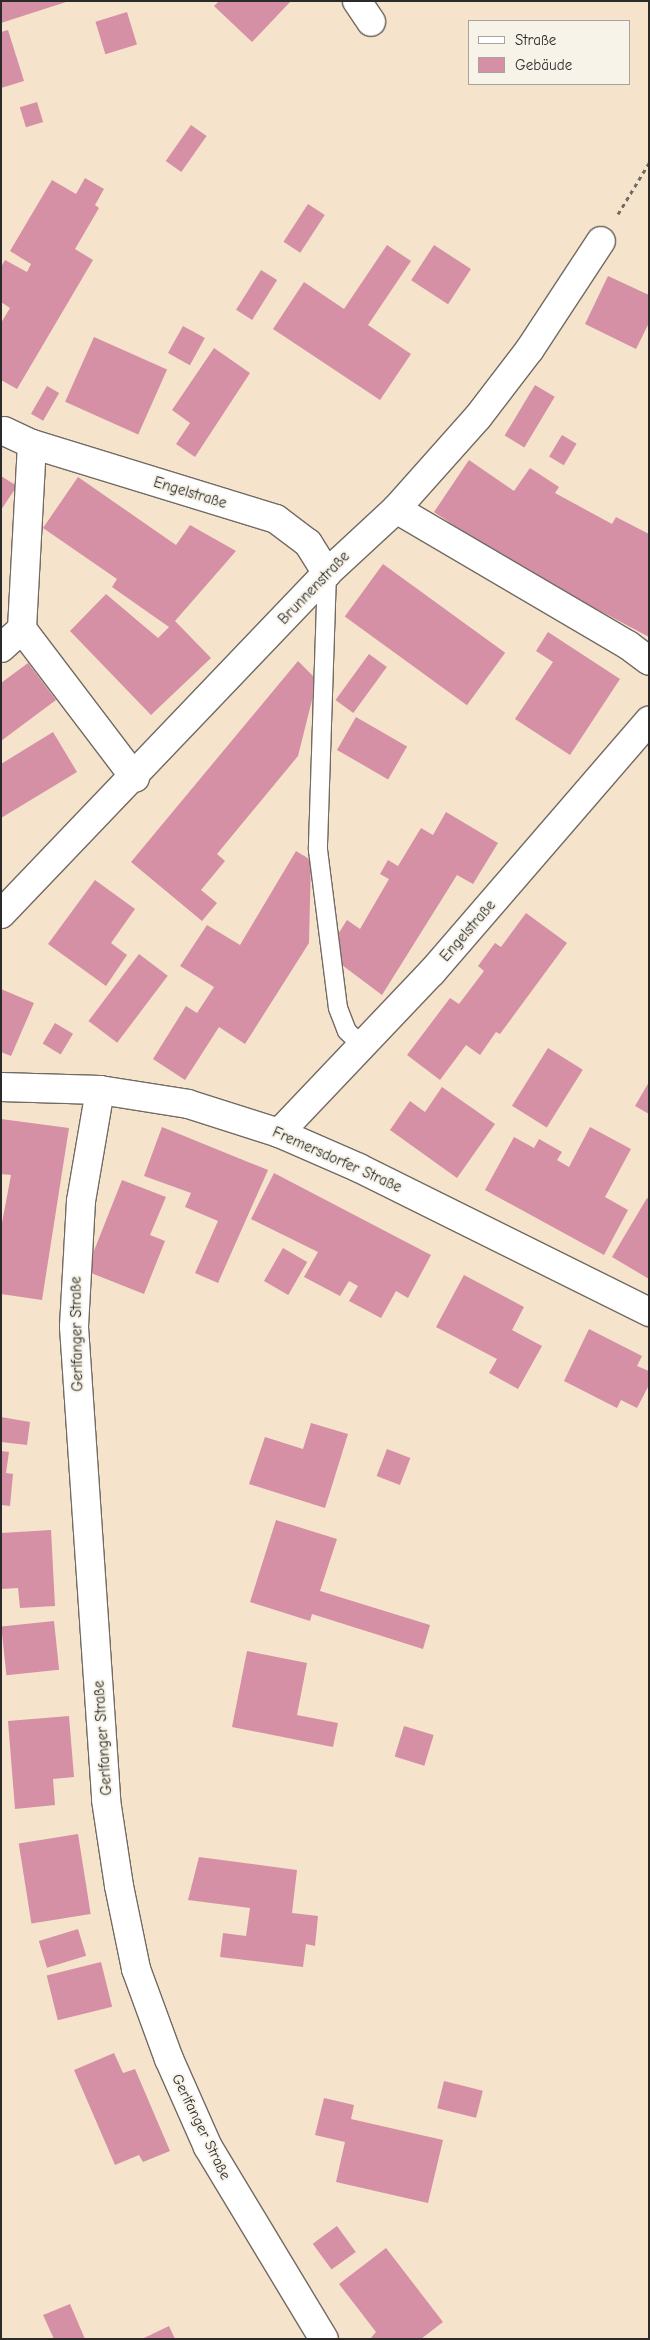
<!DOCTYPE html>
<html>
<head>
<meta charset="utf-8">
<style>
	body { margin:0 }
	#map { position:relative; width:650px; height:2340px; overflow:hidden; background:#f5e3cc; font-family:"Comic Neue",sans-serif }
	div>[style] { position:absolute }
	.building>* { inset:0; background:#d590a5; transform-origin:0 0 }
	.path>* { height:3px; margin-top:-1.5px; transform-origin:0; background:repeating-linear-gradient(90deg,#726b63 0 4px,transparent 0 8px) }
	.roads { filter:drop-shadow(1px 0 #726b63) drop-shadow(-1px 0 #726b63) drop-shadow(0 1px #726b63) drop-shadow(0 -1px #726b63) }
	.lane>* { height:18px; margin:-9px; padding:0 9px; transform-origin:9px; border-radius:9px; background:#fff }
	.street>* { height:28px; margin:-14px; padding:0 14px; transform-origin:14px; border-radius:14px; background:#fff }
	span { translate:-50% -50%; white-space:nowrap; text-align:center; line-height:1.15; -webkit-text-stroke:4px #f7f3e8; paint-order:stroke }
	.street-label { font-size:15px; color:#2b2b2b }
	.frame { position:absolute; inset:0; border:2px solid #2b2b2b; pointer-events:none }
	.legend { position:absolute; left:468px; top:20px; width:162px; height:65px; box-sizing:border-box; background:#f7f3e8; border:1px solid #a5a39c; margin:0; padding:6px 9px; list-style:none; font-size:15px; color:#2b2b2b }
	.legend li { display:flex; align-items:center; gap:10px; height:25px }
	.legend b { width:25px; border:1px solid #a5a39c }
</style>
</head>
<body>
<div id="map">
	<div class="building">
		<i style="clip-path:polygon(1px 1px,65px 1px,66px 2px,1px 23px)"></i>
		<i style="clip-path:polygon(219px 1px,291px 1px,252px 42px,214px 6px)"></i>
		<i style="left:127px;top:12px;width:34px;height:33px;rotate:73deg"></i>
		<i style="clip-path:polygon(8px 30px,24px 81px,1px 88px,1px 32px)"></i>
		<i style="left:37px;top:102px;width:21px;height:18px;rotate:73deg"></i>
		<i style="left:191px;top:125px;width:19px;height:44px;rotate:35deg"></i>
		<i style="clip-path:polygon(85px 178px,104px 189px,95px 205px,99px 208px,75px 249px,93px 260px,17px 389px,1px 380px,1px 323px,10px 308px,1px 302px,1px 267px,5px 260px,27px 272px,31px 264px,10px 251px,52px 180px,76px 194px)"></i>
		<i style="left:308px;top:204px;width:20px;height:45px;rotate:33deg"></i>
		<i style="clip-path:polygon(387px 245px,411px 261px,368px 325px,411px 354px,380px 400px,273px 329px,304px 282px,344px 309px)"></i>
		<i style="left:434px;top:245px;width:44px;height:42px;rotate:33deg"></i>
		<i style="left:261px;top:270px;width:19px;height:47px;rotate:32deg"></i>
		<i style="clip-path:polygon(608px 276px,649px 295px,649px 323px,636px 349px,585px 324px)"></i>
		<i style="left:183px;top:326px;width:25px;height:31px;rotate:29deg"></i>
		<i style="left:94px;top:337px;width:80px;height:71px;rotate:24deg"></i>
		<i style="clip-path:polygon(214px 348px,250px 373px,195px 457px,176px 444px,190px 423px,172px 410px)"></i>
		<i style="left:535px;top:385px;width:23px;height:59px;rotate:31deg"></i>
		<i style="left:47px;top:386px;width:14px;height:32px;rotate:30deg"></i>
		<i style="left:562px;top:435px;width:17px;height:25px;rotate:31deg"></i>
		<i style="clip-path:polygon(469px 460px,514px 491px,530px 468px,559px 487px,555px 493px,612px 524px,616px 517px,649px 534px,649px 637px,508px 562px,434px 512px)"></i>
		<i style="clip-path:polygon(1px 476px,17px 486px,1px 510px)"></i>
		<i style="clip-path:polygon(78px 477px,176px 545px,190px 525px,236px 551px,175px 621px,211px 658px,151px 715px,70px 631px,106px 594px,158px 638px,169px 627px,112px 587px,117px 579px,43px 528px)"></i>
		<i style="left:383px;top:564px;width:151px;height:65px;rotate:36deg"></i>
		<i style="clip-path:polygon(548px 632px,620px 679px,570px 755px,515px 719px,553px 662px,536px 651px)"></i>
		<i style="left:369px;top:654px;width:22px;height:57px;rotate:36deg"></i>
		<i style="clip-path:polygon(298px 661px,317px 680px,298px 756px,217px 854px,225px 861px,201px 890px,217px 903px,202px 921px,131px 862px)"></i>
		<i style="clip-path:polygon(28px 663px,56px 700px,1px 741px,1px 683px)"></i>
		<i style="left:356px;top:717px;width:59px;height:38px;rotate:30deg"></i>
		<i style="clip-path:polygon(53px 732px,77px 772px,1px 818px,1px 764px)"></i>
		<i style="clip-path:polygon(446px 812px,498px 843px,473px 884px,457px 875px,382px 995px,342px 965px,335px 939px,347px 920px,360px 929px,389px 879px,380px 874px,388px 860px,398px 866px,421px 828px,433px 835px)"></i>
		<i style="clip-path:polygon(296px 851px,311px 860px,309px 943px,245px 1044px,219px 1027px,185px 1080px,153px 1059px,186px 1006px,197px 1013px,214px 987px,180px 966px,207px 925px,240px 945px)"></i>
		<i style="clip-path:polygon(95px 880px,135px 909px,111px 943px,127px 955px,106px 986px,48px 944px)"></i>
		<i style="clip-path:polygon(526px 913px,567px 943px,500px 1034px,496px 1032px,480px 1055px,466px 1045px,440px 1080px,407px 1055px,450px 998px,459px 1004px,484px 971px,478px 966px,495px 943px,501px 947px)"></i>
		<i style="left:139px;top:954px;width:36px;height:84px;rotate:37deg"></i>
		<i style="clip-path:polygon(1px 989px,34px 1003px,11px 1056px,1px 1052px)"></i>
		<i style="left:55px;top:1023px;width:21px;height:24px;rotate:31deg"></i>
		<i style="left:548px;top:1048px;width:41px;height:68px;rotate:32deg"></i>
		<i style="clip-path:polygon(649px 1082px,649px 1114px,635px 1106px)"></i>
		<i style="clip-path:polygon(442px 1087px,495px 1124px,457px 1178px,390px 1130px,410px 1101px,425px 1112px)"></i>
		<i style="clip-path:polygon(1px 1119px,69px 1128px,42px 1300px,1px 1294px,1px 1228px,11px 1175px,1px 1174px)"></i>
		<i style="clip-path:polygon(162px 1127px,268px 1170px,218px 1283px,195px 1273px,218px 1221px,185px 1207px,191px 1193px,144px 1176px)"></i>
		<i style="clip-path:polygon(590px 1127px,631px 1149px,605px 1197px,628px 1210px,604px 1255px,485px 1190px,514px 1137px,534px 1148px,539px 1139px,562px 1152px,557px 1160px,569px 1167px)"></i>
		<i style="clip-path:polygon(274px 1173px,431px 1255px,408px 1298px,396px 1291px,381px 1318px,349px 1301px,358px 1286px,349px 1281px,340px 1296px,304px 1277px,318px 1252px,251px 1219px)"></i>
		<i style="clip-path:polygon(122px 1180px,166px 1197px,150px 1235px,165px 1241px,144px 1294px,86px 1271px)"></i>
		<i style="clip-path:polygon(647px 1198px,649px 1199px,649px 1279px,612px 1257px)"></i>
		<i style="left:283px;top:1248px;width:28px;height:38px;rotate:30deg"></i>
		<i style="clip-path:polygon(464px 1275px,524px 1307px,512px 1330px,542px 1346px,518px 1389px,489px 1373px,497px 1359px,436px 1327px)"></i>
		<i style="clip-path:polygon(589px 1329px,642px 1356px,637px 1366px,649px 1371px,649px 1385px,637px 1408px,621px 1400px,617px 1408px,564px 1381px)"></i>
		<i style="clip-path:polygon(1px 1417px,30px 1422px,27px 1445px,1px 1442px)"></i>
		<i style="clip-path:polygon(311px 1423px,348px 1434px,325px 1508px,249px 1484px,265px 1437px,303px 1449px)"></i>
		<i style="left:387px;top:1449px;width:25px;height:29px;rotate:21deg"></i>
		<i style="clip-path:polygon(1px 1451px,9px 1452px,6px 1473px,13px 1474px,10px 1506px,1px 1505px)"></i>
		<i style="clip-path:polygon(276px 1520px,337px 1539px,320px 1591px,430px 1625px,423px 1649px,312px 1614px,310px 1621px,250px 1602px)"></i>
		<i style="clip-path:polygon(51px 1530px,55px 1606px,20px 1608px,18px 1588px,1px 1589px,1px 1533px)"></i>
		<i style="left:54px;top:1621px;width:49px;height:53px;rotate:84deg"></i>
		<i style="clip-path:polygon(247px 1651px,307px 1663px,297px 1715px,338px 1723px,333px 1747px,232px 1727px)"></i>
		<i style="clip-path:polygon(69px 1716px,74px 1777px,53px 1779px,55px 1805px,15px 1809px,8px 1721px)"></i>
		<i style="left:404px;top:1726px;width:31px;height:32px;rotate:17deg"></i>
		<i style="left:78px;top:1834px;width:81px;height:60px;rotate:81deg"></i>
		<i style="clip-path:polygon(199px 1857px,297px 1870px,292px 1913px,318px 1916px,315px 1946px,306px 1944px,303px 1967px,220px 1957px,223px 1933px,246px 1936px,250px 1908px,188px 1900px)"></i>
		<i style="left:78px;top:1929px;width:28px;height:41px;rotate:73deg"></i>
		<i style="left:101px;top:1962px;width:46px;height:56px;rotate:76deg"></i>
		<i style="clip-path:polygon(114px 2053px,123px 2073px,135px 2069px,170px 2151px,143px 2162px,139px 2155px,115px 2165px,74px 2070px)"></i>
		<i style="left:444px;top:2081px;width:40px;height:28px;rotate:14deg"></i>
		<i style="clip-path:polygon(324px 2098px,354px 2105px,351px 2119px,443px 2140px,428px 2203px,336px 2182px,345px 2142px,315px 2135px)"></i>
		<i style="left:337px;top:2226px;width:32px;height:30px;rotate:54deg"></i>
		<i style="clip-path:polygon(386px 2248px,443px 2322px,421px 2339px,370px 2339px,376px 2332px,339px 2284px)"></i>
		<i style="clip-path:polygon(70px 2304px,85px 2339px,54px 2339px,43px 2315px)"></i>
		<i style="clip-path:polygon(169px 2326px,175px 2339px,142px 2339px)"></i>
	</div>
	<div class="path">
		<i style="left:618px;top:214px;width:60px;rotate:-58.7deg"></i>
	</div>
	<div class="roads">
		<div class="lane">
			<i style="left:327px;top:573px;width:277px;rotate:91.9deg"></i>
			<i style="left:318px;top:850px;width:159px;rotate:82.8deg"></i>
			<i style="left:338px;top:1008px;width:25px;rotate:69deg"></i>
			<i style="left:347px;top:1031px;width:20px;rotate:45deg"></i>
		</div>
		<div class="street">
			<i style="left:357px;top:1px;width:25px;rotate:56deg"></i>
			<i style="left:4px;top:431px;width:31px;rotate:25deg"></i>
			<i style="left:32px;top:444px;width:255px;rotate:17.1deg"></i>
			<i style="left:276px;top:519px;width:40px;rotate:37deg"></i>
			<i style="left:308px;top:543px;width:36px;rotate:58deg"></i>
			<i style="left:32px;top:444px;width:185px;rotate:93.1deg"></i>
			<i style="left:22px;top:629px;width:187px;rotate:52.8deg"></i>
			<i style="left:396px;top:509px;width:269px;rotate:30.4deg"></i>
			<i style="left:628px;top:645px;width:26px;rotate:37deg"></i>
			<i style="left:1px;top:648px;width:28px;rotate:-42deg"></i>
			<i style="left:1px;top:914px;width:472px;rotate:-46.3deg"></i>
			<i style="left:327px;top:573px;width:94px;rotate:-42.8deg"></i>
			<i style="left:396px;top:509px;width:123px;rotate:-48.3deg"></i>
			<i style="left:478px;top:417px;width:86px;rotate:-52.6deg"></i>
			<i style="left:530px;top:349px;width:129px;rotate:-56.7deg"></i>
			<i style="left:1px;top:1087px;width:99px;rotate:1.7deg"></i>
			<i style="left:100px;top:1090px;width:89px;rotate:9deg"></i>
			<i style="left:188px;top:1104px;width:96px;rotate:17.7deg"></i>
			<i style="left:279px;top:1133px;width:87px;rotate:23.6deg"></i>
			<i style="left:359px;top:1168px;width:324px;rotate:26.4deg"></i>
			<i style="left:100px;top:1090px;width:113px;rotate:99.7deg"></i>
			<i style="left:81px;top:1201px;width:126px;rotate:93.2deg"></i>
			<i style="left:74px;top:1327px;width:474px;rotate:86.1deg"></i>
			<i style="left:106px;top:1800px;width:87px;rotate:81.4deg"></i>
			<i style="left:119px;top:1886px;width:85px;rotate:78.4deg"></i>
			<i style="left:136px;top:1969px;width:96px;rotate:69.9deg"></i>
			<i style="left:169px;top:2059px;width:96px;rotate:66.1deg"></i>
			<i style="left:208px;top:2147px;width:224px;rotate:58.9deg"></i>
			<i style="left:279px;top:1133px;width:222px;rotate:-46.5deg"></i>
			<i style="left:432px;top:972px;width:332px;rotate:-49.2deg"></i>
		</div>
	</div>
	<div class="street-label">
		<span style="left:190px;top:493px;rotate:17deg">Engelstraße</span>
		<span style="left:314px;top:588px;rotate:-46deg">Brunnenstraße</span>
		<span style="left:468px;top:931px;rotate:-49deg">Engelstraße</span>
		<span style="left:337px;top:1160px;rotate:24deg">Fremersdorfer Straße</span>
		<span style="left:77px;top:1334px;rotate:-91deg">Gerlfanger Straße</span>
		<span style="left:103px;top:1738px;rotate:-94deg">Gerlfanger Straße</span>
		<span style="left:201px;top:2127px;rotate:64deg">Gerlfanger Straße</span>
	</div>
	<div class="frame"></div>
	<ul class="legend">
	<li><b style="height:6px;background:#fff"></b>Straße</li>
	<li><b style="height:14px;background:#d590a5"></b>Gebäude</li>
	</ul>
</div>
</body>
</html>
